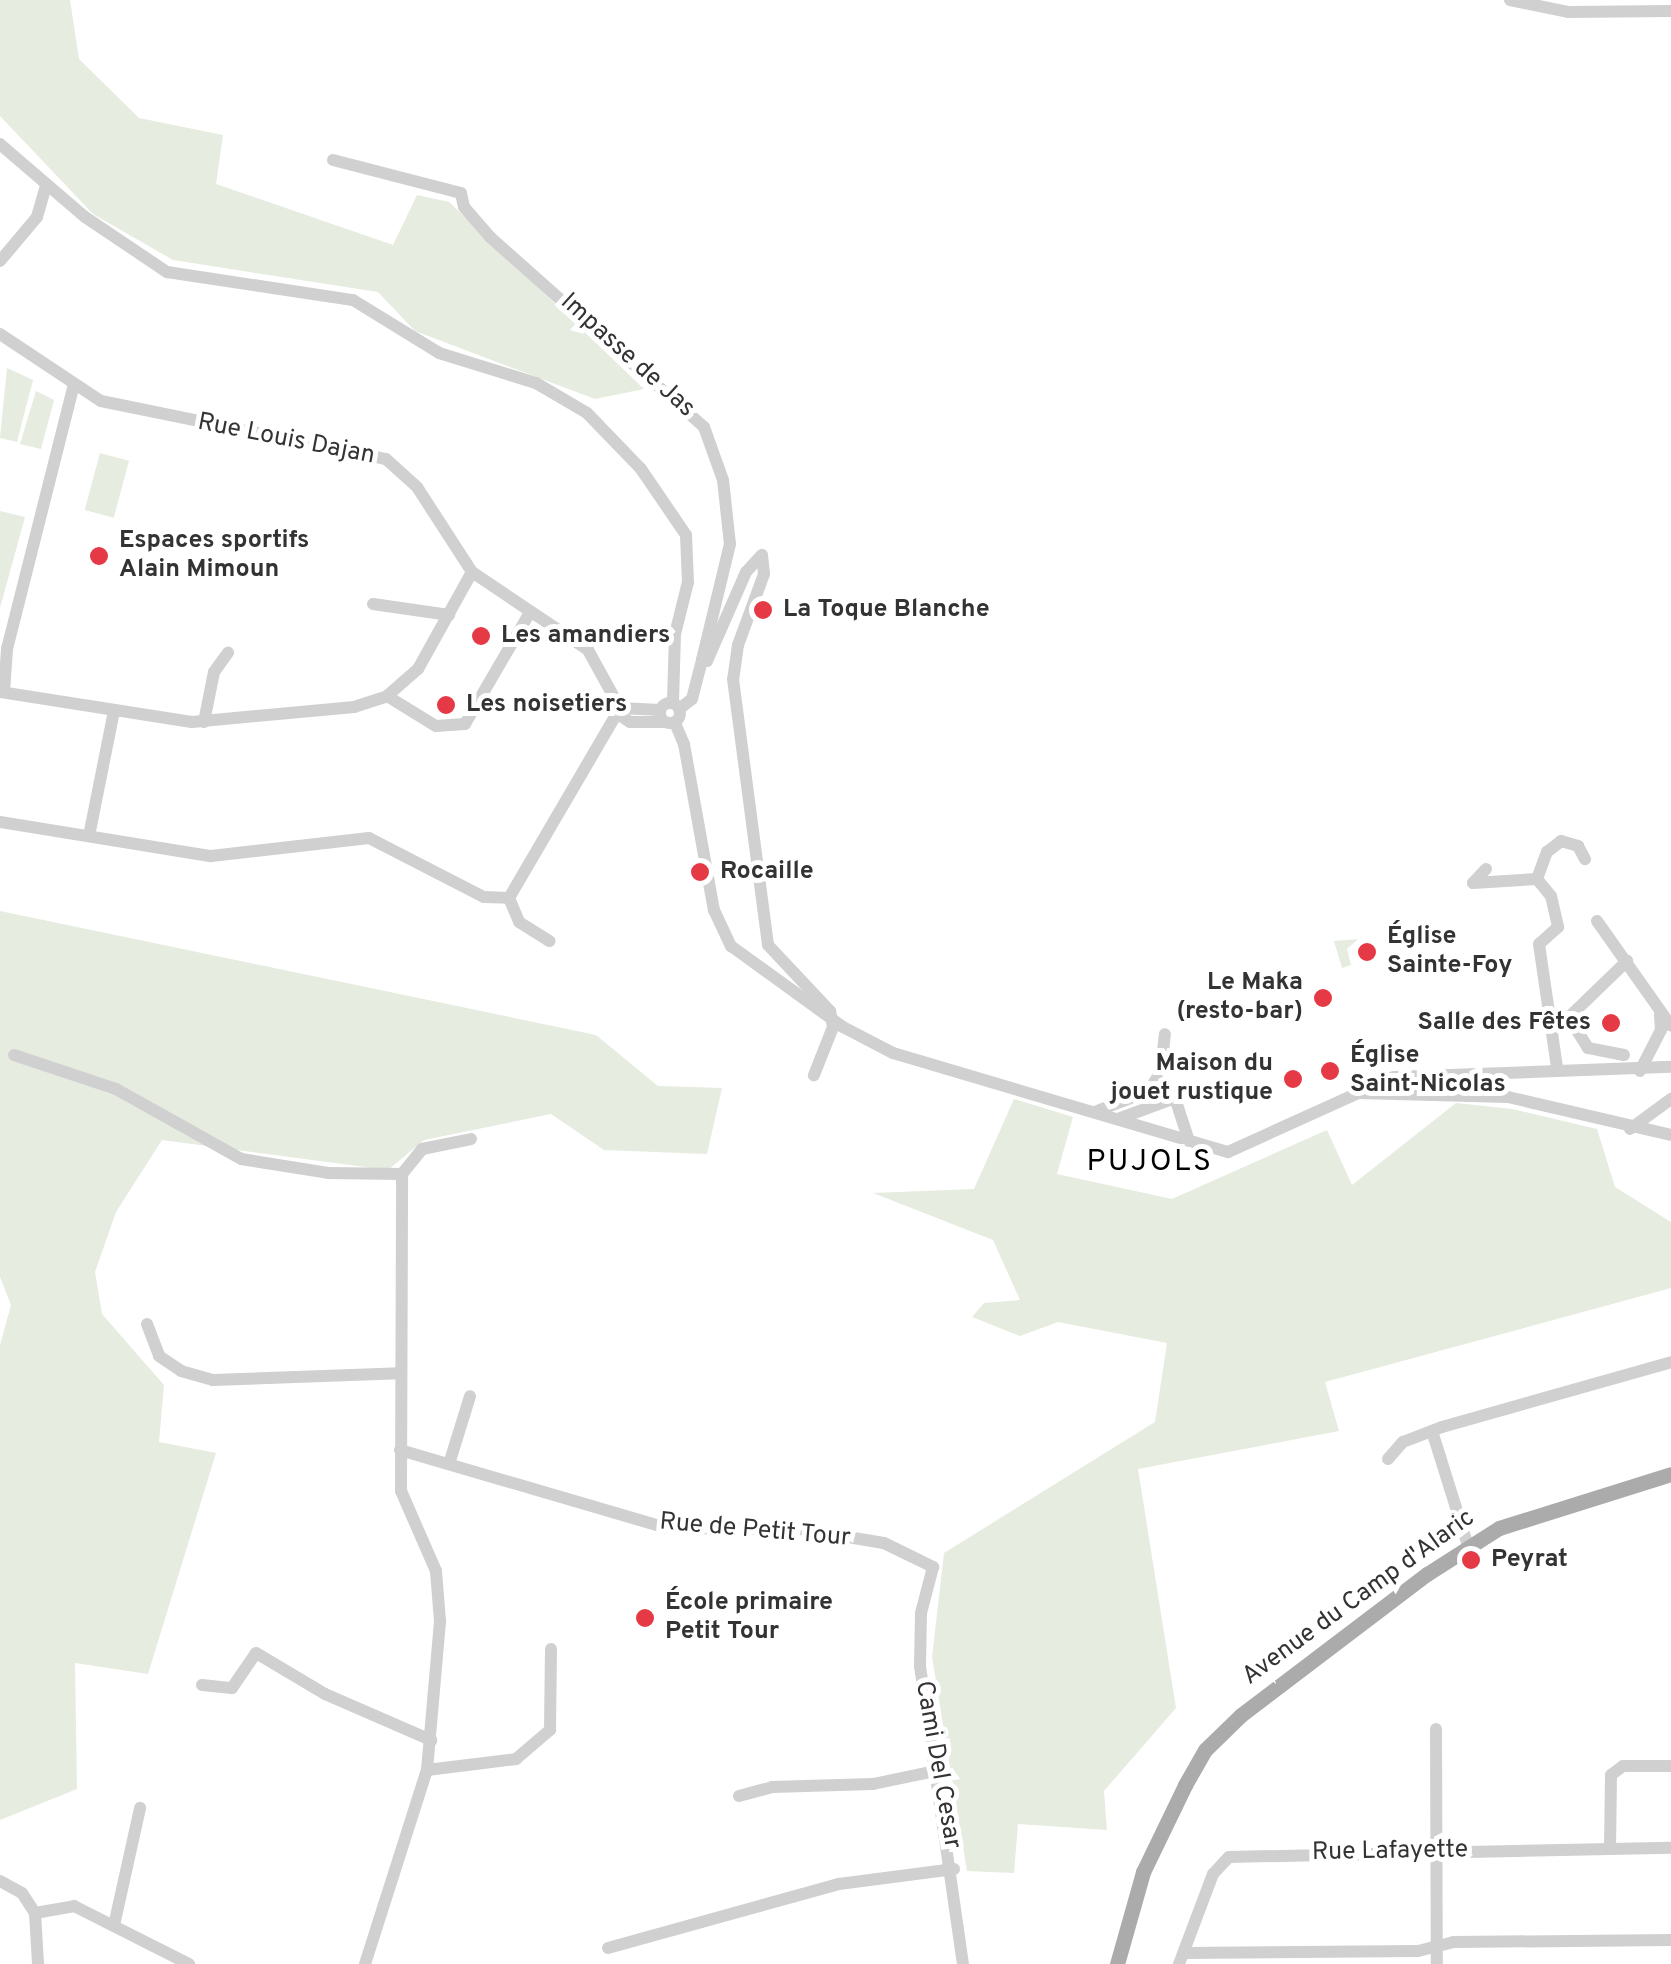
<!DOCTYPE html>
<html>
<head>
<meta charset="utf-8">
<style>
	body { margin:0 }
	#map { position:relative; width:1671px; height:1964px; overflow:hidden; background:#fff; font-family:Overpass,sans-serif }
	div>[style] { position:absolute }
	.green>* { inset:0; background:#e6ecdf; transform-origin:0 0 }
	.minor>* { height:12px; margin:-6px; padding:0 6px; transform-origin:6px; border-radius:6px; background:#d0d0d0 }
	.minor>.ring { margin:-6px; padding:0; box-sizing:content-box; background:none; border:12px solid #d0d0d0; border-radius:50% }
	.major>* { height:15px; margin:-7.5px; padding:0 7.5px; transform-origin:7.5px; border-radius:7.5px; background:#ababab }
	.dots>* { width:28px; height:28px; translate:-50% -50%; box-sizing:border-box; border:5px solid #fff; border-radius:50% }
	span { translate:-50% -50%; white-space:nowrap; text-align:center; line-height:1.15; -webkit-text-stroke:10px #fff; paint-order:stroke }
	.street-label { font-size:25px; color:#333 }
	.poi-label { font-size:25px; color:#333; font-weight:700 }
	.left { translate:0 -50%; text-align:left }
	.right { translate:-100% -50%; text-align:right }
	.quarter-label { font-size:30px; color:#000; letter-spacing:2.5px }
</style>
</head>
<body>
<div id="map">
	<div class="green">
		<i style="clip-path:polygon(0 0,70px 0,79px 59px,139px 118px,223px 135px,216px 184px,393px 245px,417px 195px,449px 202px,644px 389px,595px 399px,415px 331px,378px 292px,173px 260px,93px 214px,0 116px)"></i>
		<i style="clip-path:polygon(7px 368px,33px 380px,17px 442px,0 438px)"></i>
		<i style="clip-path:polygon(36px 391px,54px 400px,41px 449px,20px 444px)"></i>
		<i style="left:100px;top:453px;width:30px;height:59px;rotate:15deg"></i>
		<i style="clip-path:polygon(0 511px,25px 517px,0 608px)"></i>
		<i style="clip-path:polygon(0 911px,596px 1035px,658px 1086px,722px 1088px,707px 1154px,604px 1150px,551px 1114px,424px 1140px,388px 1170px,162px 1140px,116px 1212px,95px 1272px,102px 1314px,164px 1385px,159px 1442px,216px 1453px,148px 1674px,75px 1663px,77px 1789px,0 1820px,0 1345px,11px 1305px,0 1277px)"></i>
		<i style="clip-path:polygon(1358px 939px,1347px 949px,1351px 965px,1342px 968px,1334px 941px)"></i>
		<i style="clip-path:polygon(1014px 1099px,1073px 1117px,1057px 1174px,1172px 1199px,1327px 1130px,1352px 1185px,1456px 1103px,1512px 1109px,1597px 1129px,1615px 1187px,1671px 1222px,1671px 1288px,1325px 1382px,1339px 1431px,1138px 1469px,1176px 1708px,1104px 1791px,1107px 1830px,1018px 1824px,1014px 1873px,967px 1871px,932px 1657px,944px 1553px,1155px 1422px,1167px 1343px,1058px 1322px,1020px 1336px,972px 1317px,984px 1303px,1020px 1300px,993px 1240px,873px 1193px,974px 1189px)"></i>
	</div>
	<div class="minor">
		<i style="left:1510px;top:0;width:59px;rotate:11.7deg"></i>
		<i style="left:1568px;top:12px;width:103px;rotate:-0.6deg"></i>
		<i style="left:0;top:144px;width:112px;rotate:40.7deg"></i>
		<i style="left:85px;top:217px;width:99px;rotate:33.9deg"></i>
		<i style="left:167px;top:272px;width:188px;rotate:8.6deg"></i>
		<i style="left:353px;top:300px;width:101px;rotate:31.6deg"></i>
		<i style="left:439px;top:353px;width:102px;rotate:17.2deg"></i>
		<i style="left:536px;top:383px;width:59px;rotate:30.5deg"></i>
		<i style="left:587px;top:413px;width:78px;rotate:46deg"></i>
		<i style="left:641px;top:469px;width:80px;rotate:55.7deg"></i>
		<i style="left:686px;top:535px;width:47px;rotate:87.6deg"></i>
		<i style="left:688px;top:582px;width:54px;rotate:104deg"></i>
		<i style="left:675px;top:634px;width:69px;rotate:91.7deg"></i>
		<i style="left:333px;top:160px;width:132px;rotate:14.5deg"></i>
		<i style="left:461px;top:193px;width:14px;rotate:78deg"></i>
		<i style="left:464px;top:207px;width:40px;rotate:49deg"></i>
		<i style="left:490px;top:237px;width:286px;rotate:41.6deg"></i>
		<i style="left:704px;top:427px;width:56px;rotate:70.3deg"></i>
		<i style="left:723px;top:480px;width:64px;rotate:83.8deg"></i>
		<i style="left:730px;top:544px;width:119px;rotate:103.6deg"></i>
		<i style="left:702px;top:660px;width:5px;rotate:11deg"></i>
		<i style="left:707px;top:661px;width:97px;rotate:-66.3deg"></i>
		<i style="left:746px;top:572px;width:23px;rotate:-47deg"></i>
		<i style="left:762px;top:555px;width:19px;rotate:84deg"></i>
		<i style="left:764px;top:574px;width:76px;rotate:110.1deg"></i>
		<i style="left:738px;top:645px;width:34px;rotate:98deg"></i>
		<i style="left:733px;top:679px;width:268px;rotate:82.5deg"></i>
		<i style="left:768px;top:945px;width:91px;rotate:46.8deg"></i>
		<i style="left:830px;top:1011px;width:16px;rotate:79deg"></i>
		<i style="left:833px;top:1027px;width:52px;rotate:111.6deg"></i>
		<i style="left:0;top:261px;width:57px;rotate:-49.9deg"></i>
		<i style="left:37px;top:217px;width:33px;rotate:-74deg"></i>
		<i style="left:0;top:334px;width:121px;rotate:33.6deg"></i>
		<i style="left:101px;top:401px;width:291px;rotate:11.5deg"></i>
		<i style="left:386px;top:459px;width:42px;rotate:42.1deg"></i>
		<i style="left:417px;top:487px;width:101px;rotate:57.1deg"></i>
		<i style="left:472px;top:572px;width:140px;rotate:33.9deg"></i>
		<i style="left:588px;top:650px;width:66px;rotate:61.1deg"></i>
		<i style="left:373px;top:604px;width:77px;rotate:8.2deg"></i>
		<i style="left:0;top:692px;width:194px;rotate:8.9deg"></i>
		<i style="left:192px;top:722px;width:163px;rotate:-5.3deg"></i>
		<i style="left:354px;top:707px;width:35px;rotate:-18deg"></i>
		<i style="left:387px;top:696px;width:41px;rotate:-41.1deg"></i>
		<i style="left:418px;top:669px;width:111px;rotate:-60.9deg"></i>
		<i style="left:4px;top:692px;width:43px;rotate:-86deg"></i>
		<i style="left:7px;top:649px;width:272px;rotate:-75.8deg"></i>
		<i style="left:387px;top:696px;width:57px;rotate:31.5deg"></i>
		<i style="left:436px;top:726px;width:29px;rotate:-4deg"></i>
		<i style="left:465px;top:724px;width:127px;rotate:-59.8deg"></i>
		<i class="ring" style="left:660px;top:703px;width:8px;height:8px"></i>
		<i style="left:620px;top:708px;width:40px;rotate:2.9deg"></i>
		<i style="left:679px;top:709px;width:16px;rotate:-38deg"></i>
		<i style="left:692px;top:699px;width:40px;rotate:-75.6deg"></i>
		<i style="left:619px;top:715px;width:13px;rotate:32deg"></i>
		<i style="left:630px;top:722px;width:34px"></i>
		<i style="left:204px;top:722px;width:51px;rotate:-78.7deg"></i>
		<i style="left:214px;top:672px;width:24px;rotate:-54deg"></i>
		<i style="left:675px;top:723px;width:23px;rotate:67deg"></i>
		<i style="left:684px;top:744px;width:169px;rotate:79.8deg"></i>
		<i style="left:714px;top:910px;width:40px;rotate:65deg"></i>
		<i style="left:731px;top:946px;width:138px;rotate:35.9deg"></i>
		<i style="left:843px;top:1027px;width:56px;rotate:27.5deg"></i>
		<i style="left:893px;top:1053px;width:349px;rotate:16.5deg"></i>
		<i style="left:1228px;top:1152px;width:143px;rotate:-24.4deg"></i>
		<i style="left:1358px;top:1093px;width:150px;rotate:1.5deg"></i>
		<i style="left:1508px;top:1097px;width:167px;rotate:13.1deg"></i>
		<i style="left:0;top:822px;width:214px;rotate:9.2deg"></i>
		<i style="left:211px;top:856px;width:159px;rotate:-6.5deg"></i>
		<i style="left:369px;top:838px;width:129px;rotate:27.2deg"></i>
		<i style="left:484px;top:897px;width:25px;rotate:2deg"></i>
		<i style="left:89px;top:836px;width:127px;rotate:-78.7deg"></i>
		<i style="left:1486px;top:869px;width:19px;rotate:133deg"></i>
		<i style="left:1473px;top:883px;width:64px;rotate:-3.6deg"></i>
		<i style="left:1537px;top:879px;width:22px;rotate:51deg"></i>
		<i style="left:1551px;top:896px;width:32px;rotate:77deg"></i>
		<i style="left:1558px;top:927px;width:25px;rotate:138deg"></i>
		<i style="left:1539px;top:944px;width:125px;rotate:81.7deg"></i>
		<i style="left:1537px;top:879px;width:29px;rotate:-70deg"></i>
		<i style="left:1547px;top:852px;width:18px;rotate:-38deg"></i>
		<i style="left:1561px;top:841px;width:18px;rotate:16deg"></i>
		<i style="left:1578px;top:846px;width:15px;rotate:62deg"></i>
		<i style="left:509px;top:898px;width:220px;rotate:-59.7deg"></i>
		<i style="left:509px;top:898px;width:26px;rotate:67deg"></i>
		<i style="left:519px;top:922px;width:36px;rotate:32deg"></i>
		<i style="left:1597px;top:921px;width:128px;rotate:54.8deg"></i>
		<i style="left:14px;top:1055px;width:108px;rotate:18.4deg"></i>
		<i style="left:116px;top:1089px;width:143px;rotate:29.2deg"></i>
		<i style="left:241px;top:1159px;width:88px;rotate:9.1deg"></i>
		<i style="left:328px;top:1173px;width:74px;rotate:0.8deg"></i>
		<i style="left:1624px;top:1055px;width:37px;rotate:-169deg"></i>
		<i style="left:1588px;top:1048px;width:36px;rotate:-122deg"></i>
		<i style="left:1569px;top:1017px;width:81px;rotate:-44deg"></i>
		<i style="left:1640px;top:1071px;width:46px;rotate:-62.9deg"></i>
		<i style="left:1661px;top:1030px;width:16px;rotate:-94deg"></i>
		<i style="left:1358px;top:1093px;width:11px;rotate:-100deg"></i>
		<i style="left:1356px;top:1082px;width:38px;rotate:-7deg"></i>
		<i style="left:1394px;top:1077px;width:277px;rotate:-2.1deg"></i>
		<i style="left:1097px;top:1111px;width:56px;rotate:-21deg"></i>
		<i style="left:1149px;top:1091px;width:23px;rotate:-59deg"></i>
		<i style="left:1161px;top:1071px;width:37px;rotate:-84deg"></i>
		<i style="left:1118px;top:1119px;width:61px;rotate:-20.2deg"></i>
		<i style="left:1175px;top:1098px;width:45px;rotate:72deg"></i>
		<i style="left:1630px;top:1129px;width:51px;rotate:-36.2deg"></i>
		<i style="left:147px;top:1324px;width:34px;rotate:69deg"></i>
		<i style="left:159px;top:1356px;width:27px;rotate:34deg"></i>
		<i style="left:181px;top:1371px;width:33px;rotate:16deg"></i>
		<i style="left:213px;top:1380px;width:187px;rotate:-2.1deg"></i>
		<i style="left:1432px;top:1431px;width:121px;rotate:72.6deg"></i>
		<i style="left:400px;top:1450px;width:278px;rotate:16.3deg"></i>
		<i style="left:667px;top:1528px;width:133px;rotate:0.4deg"></i>
		<i style="left:800px;top:1529px;width:85px;rotate:9.5deg"></i>
		<i style="left:884px;top:1543px;width:55px;rotate:26.1deg"></i>
		<i style="left:933px;top:1567px;width:48px;rotate:104.6deg"></i>
		<i style="left:921px;top:1613px;width:53px;rotate:91.1deg"></i>
		<i style="left:920px;top:1666px;width:301px;rotate:81.8deg"></i>
		<i style="left:1388px;top:1459px;width:23px;rotate:-49deg"></i>
		<i style="left:1403px;top:1442px;width:42px;rotate:-21deg"></i>
		<i style="left:1442px;top:1427px;width:238px;rotate:-15.8deg"></i>
		<i style="left:449px;top:1464px;width:71px;rotate:-72.8deg"></i>
		<i style="left:202px;top:1685px;width:30px;rotate:6deg"></i>
		<i style="left:232px;top:1688px;width:42px;rotate:-55.6deg"></i>
		<i style="left:256px;top:1653px;width:80px;rotate:30.7deg"></i>
		<i style="left:325px;top:1694px;width:116px;rotate:23.5deg"></i>
		<i style="left:1436px;top:1729px;width:235px;rotate:89.8deg"></i>
		<i style="left:427px;top:1770px;width:90px;rotate:-7deg"></i>
		<i style="left:516px;top:1759px;width:45px;rotate:-40.5deg"></i>
		<i style="left:550px;top:1730px;width:81px;rotate:-89.3deg"></i>
		<i style="left:739px;top:1796px;width:34px;rotate:-15deg"></i>
		<i style="left:772px;top:1787px;width:101px;rotate:-1.7deg"></i>
		<i style="left:873px;top:1784px;width:68px;rotate:-11.8deg"></i>
		<i style="left:1610px;top:1848px;width:73px;rotate:-89.2deg"></i>
		<i style="left:1611px;top:1775px;width:15px;rotate:-37deg"></i>
		<i style="left:1623px;top:1766px;width:48px"></i>
		<i style="left:0;top:1881px;width:25px;rotate:29deg"></i>
		<i style="left:22px;top:1893px;width:24px;rotate:57deg"></i>
		<i style="left:35px;top:1913px;width:51px;rotate:86.6deg"></i>
		<i style="left:35px;top:1913px;width:40px;rotate:-10deg"></i>
		<i style="left:74px;top:1906px;width:129px;rotate:26.8deg"></i>
		<i style="left:115px;top:1921px;width:116px;rotate:-77.5deg"></i>
		<i style="left:608px;top:1948px;width:240px;rotate:-15.5deg"></i>
		<i style="left:839px;top:1884px;width:116px;rotate:-7.4deg"></i>
		<i style="left:1184px;top:1953px;width:234px;rotate:-0.5deg"></i>
		<i style="left:1418px;top:1951px;width:36px;rotate:-14deg"></i>
		<i style="left:1453px;top:1942px;width:218px;rotate:-0.5deg"></i>
		<i style="left:365px;top:1964px;width:204px;rotate:-72.3deg"></i>
		<i style="left:427px;top:1770px;width:150px;rotate:-85deg"></i>
		<i style="left:440px;top:1621px;width:50px;rotate:-94.6deg"></i>
		<i style="left:436px;top:1571px;width:87px;rotate:-113.6deg"></i>
		<i style="left:401px;top:1491px;width:317px;rotate:-89.8deg"></i>
		<i style="left:402px;top:1174px;width:32px;rotate:-51deg"></i>
		<i style="left:422px;top:1149px;width:50px;rotate:-11.5deg"></i>
		<i style="left:1179px;top:1964px;width:96px;rotate:-69.3deg"></i>
		<i style="left:1213px;top:1874px;width:23px;rotate:-47deg"></i>
		<i style="left:1229px;top:1857px;width:442px;rotate:-1.2deg"></i>
	</div>
	<div class="major">
		<i style="left:1117px;top:1964px;width:96px;rotate:-74.2deg"></i>
		<i style="left:1143px;top:1872px;width:97px;rotate:-64.2deg"></i>
		<i style="left:1185px;top:1785px;width:40px;rotate:-60.3deg"></i>
		<i style="left:1205px;top:1750px;width:50px;rotate:-44.2deg"></i>
		<i style="left:1241px;top:1715px;width:233px;rotate:-37.2deg"></i>
		<i style="left:1427px;top:1574px;width:85px;rotate:-32.6deg"></i>
		<i style="left:1499px;top:1528px;width:180px;rotate:-17.4deg"></i>
	</div>
	<div class="dots">
		<i style="left:99px;top:556px;background:#e63946"></i>
		<i style="left:763px;top:610px;background:#e63946"></i>
		<i style="left:481px;top:636px;background:#e63946"></i>
		<i style="left:446px;top:705px;background:#e63946"></i>
		<i style="left:700px;top:872px;background:#e63946"></i>
		<i style="left:1367px;top:952px;background:#e63946"></i>
		<i style="left:1323px;top:998px;background:#e63946"></i>
		<i style="left:1611px;top:1023px;background:#e63946"></i>
		<i style="left:1330px;top:1071px;background:#e63946"></i>
		<i style="left:1293px;top:1079px;background:#e63946"></i>
		<i style="left:1471px;top:1560px;background:#e63946"></i>
		<i style="left:645px;top:1618px;background:#e63946"></i>
	</div>
	<div class="street-label">
		<span style="left:627px;top:356px;rotate:42deg">Impasse de Jas</span>
		<span style="left:286px;top:440px;rotate:11deg">Rue Louis Dajan</span>
		<span style="left:755px;top:1531px;rotate:5deg">Rue de Petit Tour</span>
		<span style="left:1359px;top:1598px;rotate:-36deg">Avenue du Camp d'Alaric</span>
		<span style="left:937px;top:1765px;rotate:80deg">Cami Del Cesar</span>
		<span style="left:1390px;top:1852px;rotate:-1deg">Rue Lafayette</span>
	</div>
	<div class="poi-label">
		<span class="left" style="left:119px;top:556px">Espaces sportifs<br>Alain Mimoun</span>
		<span class="left" style="left:783px;top:610px">La Toque Blanche</span>
		<span class="left" style="left:501px;top:636px">Les amandiers</span>
		<span class="left" style="left:466px;top:705px">Les noisetiers</span>
		<span class="left" style="left:720px;top:872px">Rocaille</span>
		<span class="left" style="left:1387px;top:952px">Église<br>Sainte-Foy</span>
		<span class="right" style="left:1303px;top:998px">Le Maka<br>(resto-bar)</span>
		<span class="right" style="left:1591px;top:1023px">Salle des Fêtes</span>
		<span class="left" style="left:1350px;top:1071px">Église<br>Saint-Nicolas</span>
		<span class="right" style="left:1273px;top:1079px">Maison du<br>jouet rustique</span>
		<span class="left" style="left:1491px;top:1560px">Peyrat</span>
		<span class="left" style="left:665px;top:1618px">École primaire<br>Petit Tour</span>
	</div>
	<div class="quarter-label">
		<span style="left:1150px;top:1163px">PUJOLS</span>
	</div>
</div>
</body>
</html>
